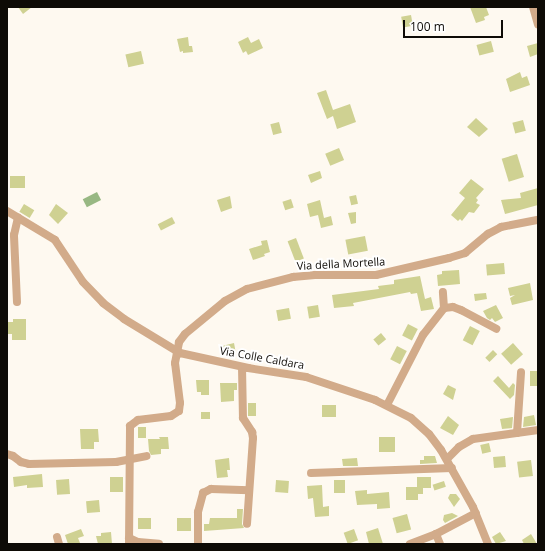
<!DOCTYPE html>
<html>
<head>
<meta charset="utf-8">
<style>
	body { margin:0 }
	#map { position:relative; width:545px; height:551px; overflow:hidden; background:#fef9f0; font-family:"Open Sans",sans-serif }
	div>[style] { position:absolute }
	.water>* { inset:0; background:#98b883; transform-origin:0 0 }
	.building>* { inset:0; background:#cfd192; transform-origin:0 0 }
	.minor>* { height:8px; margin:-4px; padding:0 4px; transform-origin:4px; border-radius:4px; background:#d2ab8a }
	span { translate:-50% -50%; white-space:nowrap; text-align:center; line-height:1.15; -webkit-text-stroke:4px #fff; paint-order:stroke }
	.street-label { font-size:11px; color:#0e0b06 }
	.frame { position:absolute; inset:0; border:8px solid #0e0b06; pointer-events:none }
	.scale { position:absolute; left:403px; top:20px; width:100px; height:18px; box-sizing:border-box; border:2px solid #0e0b06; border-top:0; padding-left:5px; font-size:12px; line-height:14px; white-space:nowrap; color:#0e0b06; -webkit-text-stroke:3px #fff; paint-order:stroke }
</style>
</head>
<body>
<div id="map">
	<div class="water">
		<i style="left:97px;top:192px;width:9px;height:16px;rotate:63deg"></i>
	</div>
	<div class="building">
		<i style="clip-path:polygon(18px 7px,32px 7px,23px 14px)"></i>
		<i style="clip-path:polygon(470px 7px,486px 7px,489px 15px,484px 17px,485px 20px,476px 23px)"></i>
		<i style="left:411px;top:15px;width:11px;height:10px;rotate:80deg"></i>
		<i style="clip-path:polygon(188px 37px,189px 46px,192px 46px,193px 52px,183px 53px,183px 51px,180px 52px,177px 39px)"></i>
		<i style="clip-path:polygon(248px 37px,251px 43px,259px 39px,263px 48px,248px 55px,246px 51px,243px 53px,238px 42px)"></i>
		<i style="left:491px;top:41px;width:11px;height:15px;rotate:75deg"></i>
		<i style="clip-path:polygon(538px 43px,538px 54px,530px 57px,527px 46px)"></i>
		<i style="left:141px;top:51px;width:13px;height:16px;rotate:77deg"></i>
		<i style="clip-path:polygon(520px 72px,522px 78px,527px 76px,530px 85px,510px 92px,506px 79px)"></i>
		<i style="clip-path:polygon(326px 90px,333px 110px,350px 104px,356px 122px,337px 129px,333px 116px,327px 119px,317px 93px)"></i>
		<i style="clip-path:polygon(476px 118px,488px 129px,479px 137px,467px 127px)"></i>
		<i style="left:523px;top:120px;width:11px;height:11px;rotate:75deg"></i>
		<i style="left:279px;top:122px;width:11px;height:9px;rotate:75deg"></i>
		<i style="left:339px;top:148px;width:13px;height:15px;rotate:67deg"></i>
		<i style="left:517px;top:154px;width:24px;height:16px;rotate:73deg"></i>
		<i style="clip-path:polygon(320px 171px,322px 178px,311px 183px,308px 175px)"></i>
		<i style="left:10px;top:176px;width:15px;height:12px"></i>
		<i style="clip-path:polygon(471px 179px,484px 189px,476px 198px,478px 200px,476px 203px,480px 205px,474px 213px,469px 212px,462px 221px,460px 219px,458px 221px,451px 215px,465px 198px,459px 193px)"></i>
		<i style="clip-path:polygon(538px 188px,538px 205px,505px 214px,501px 200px,521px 198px,520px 193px)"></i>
		<i style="left:356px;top:195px;width:9px;height:7px;rotate:77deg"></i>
		<i style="clip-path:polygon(230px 196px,232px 208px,221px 212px,217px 200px)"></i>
		<i style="left:291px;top:199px;width:9px;height:9px;rotate:72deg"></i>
		<i style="clip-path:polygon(320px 200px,324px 218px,331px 216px,333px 225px,321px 228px,318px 215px,310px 217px,307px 204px)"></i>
		<i style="left:24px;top:204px;width:12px;height:9px;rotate:31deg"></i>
		<i style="clip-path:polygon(56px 204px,68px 213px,58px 224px,49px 215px)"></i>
		<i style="clip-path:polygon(356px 212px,356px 223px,351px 224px,348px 213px)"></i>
		<i style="left:172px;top:217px;width:7px;height:16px;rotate:63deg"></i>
		<i style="left:365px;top:236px;width:15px;height:20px;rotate:79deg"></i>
		<i style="left:296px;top:238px;width:22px;height:9px;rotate:69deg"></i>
		<i style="clip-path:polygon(267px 240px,270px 252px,264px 254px,265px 256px,253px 260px,249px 249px,262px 245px,261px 241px)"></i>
		<i style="left:504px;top:263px;width:11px;height:18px;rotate:85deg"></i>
		<i style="clip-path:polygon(459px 270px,460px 284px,438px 286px,437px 275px,442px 274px,442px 271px)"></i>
		<i style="clip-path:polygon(420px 276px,425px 299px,431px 297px,434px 309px,421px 311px,417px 293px,411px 294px,410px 292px,353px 303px,354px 306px,334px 308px,332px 295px,379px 289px,378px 286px,394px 284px,394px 280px)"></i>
		<i style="clip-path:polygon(530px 283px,533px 300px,512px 305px,510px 298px,515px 295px,510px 296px,508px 288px)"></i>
		<i style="clip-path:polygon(486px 293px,487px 299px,475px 301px,474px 294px)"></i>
		<i style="left:318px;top:305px;width:12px;height:11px;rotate:81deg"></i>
		<i style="clip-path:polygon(496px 305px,503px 318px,495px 322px,492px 318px,490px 320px,487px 318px,483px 311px)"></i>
		<i style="left:289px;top:308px;width:11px;height:13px;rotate:80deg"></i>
		<i style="clip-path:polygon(13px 319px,26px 319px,26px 340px,12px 340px,12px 334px,7px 334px,7px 322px,13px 322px)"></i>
		<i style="left:408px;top:324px;width:11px;height:13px;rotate:27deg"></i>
		<i style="left:470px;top:326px;width:11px;height:16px;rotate:27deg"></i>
		<i style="left:381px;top:333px;width:8px;height:10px;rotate:50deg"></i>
		<i style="clip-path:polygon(234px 343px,236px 354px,223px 356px,222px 346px)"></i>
		<i style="left:513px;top:343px;width:15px;height:16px;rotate:48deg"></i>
		<i style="left:397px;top:346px;width:11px;height:15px;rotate:27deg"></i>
		<i style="left:493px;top:350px;width:6px;height:11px;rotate:45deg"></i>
		<i style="left:530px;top:371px;width:8px;height:15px"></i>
		<i style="clip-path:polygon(498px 376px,509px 388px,513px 383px,515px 385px,514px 395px,510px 399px,493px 381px)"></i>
		<i style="clip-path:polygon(196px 380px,209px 380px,209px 395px,201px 395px,201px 392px,197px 392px)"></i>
		<i style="clip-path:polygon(220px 383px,237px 383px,237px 390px,234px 390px,234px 401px,221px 402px)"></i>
		<i style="clip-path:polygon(448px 385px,456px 389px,453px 400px,443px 394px)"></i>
		<i style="left:248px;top:403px;width:8px;height:13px"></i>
		<i style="left:336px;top:405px;width:12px;height:14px;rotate:90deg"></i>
		<i style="left:210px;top:412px;width:7px;height:9px;rotate:90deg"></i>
		<i style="clip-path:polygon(534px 415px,536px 425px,523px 427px,524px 417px)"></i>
		<i style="clip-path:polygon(448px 416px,459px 425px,453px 435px,440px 428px)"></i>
		<i style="clip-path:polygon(513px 417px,512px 428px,502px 429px,500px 419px)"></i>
		<i style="left:138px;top:427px;width:8px;height:11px"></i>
		<i style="clip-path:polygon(80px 429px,98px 429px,99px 442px,94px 442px,94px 449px,81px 449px)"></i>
		<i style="clip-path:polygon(159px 437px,168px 437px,169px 449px,161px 449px,161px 454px,151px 455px,149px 451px,148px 439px,160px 439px)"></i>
		<i style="left:379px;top:437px;width:16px;height:15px"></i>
		<i style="left:489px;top:443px;width:9px;height:9px;rotate:77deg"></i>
		<i style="clip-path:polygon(424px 456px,435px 456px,437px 463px,420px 464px,420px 460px,424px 460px)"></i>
		<i style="left:505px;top:456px;width:11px;height:12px;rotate:85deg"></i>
		<i style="clip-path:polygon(229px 458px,230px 470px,227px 470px,228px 477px,217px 478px,215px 460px)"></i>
		<i style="clip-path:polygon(357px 458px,358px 466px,343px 466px,342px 459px)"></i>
		<i style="left:531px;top:460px;width:16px;height:14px;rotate:83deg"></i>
		<i style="clip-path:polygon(42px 474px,43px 487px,27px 488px,27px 485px,14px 487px,13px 477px)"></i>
		<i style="left:110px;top:477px;width:13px;height:15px"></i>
		<i style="clip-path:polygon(417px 477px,431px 477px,431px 488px,423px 488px,423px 494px,418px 494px,418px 500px,406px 500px,406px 487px,417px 487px)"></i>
		<i style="left:69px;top:479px;width:15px;height:13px;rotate:86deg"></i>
		<i style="left:276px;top:480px;width:13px;height:12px;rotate:4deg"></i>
		<i style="left:334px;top:480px;width:11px;height:13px"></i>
		<i style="left:444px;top:481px;width:6px;height:12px;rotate:72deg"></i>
		<i style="clip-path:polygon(322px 485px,323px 507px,329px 506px,329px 516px,315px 517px,313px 498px,308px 499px,307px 486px)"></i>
		<i style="clip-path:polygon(367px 490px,367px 494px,389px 492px,390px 508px,377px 509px,377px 504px,357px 505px,355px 491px)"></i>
		<i style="clip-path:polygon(450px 494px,456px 494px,460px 499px,454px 507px,448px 498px)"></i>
		<i style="left:99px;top:500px;width:12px;height:13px;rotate:85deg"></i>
		<i style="clip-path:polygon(237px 509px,243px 509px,242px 524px,244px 528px,204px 531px,204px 524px,209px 524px,210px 518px,237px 518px)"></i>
		<i style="clip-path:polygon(452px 513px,458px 516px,445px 523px,443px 520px,444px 515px)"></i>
		<i style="left:407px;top:514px;width:16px;height:15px;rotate:75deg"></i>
		<i style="left:138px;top:518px;width:13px;height:11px"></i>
		<i style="left:177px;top:518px;width:14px;height:13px"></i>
		<i style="clip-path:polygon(378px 528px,383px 544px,369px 544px,366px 532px)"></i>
		<i style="clip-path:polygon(81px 529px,84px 536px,78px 538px,80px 543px,68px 544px,65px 535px)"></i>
		<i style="left:354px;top:529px;width:12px;height:11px;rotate:70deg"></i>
		<i style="clip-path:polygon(111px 532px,112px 544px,98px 544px,96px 536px,101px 536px,101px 533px)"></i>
		<i style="clip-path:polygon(500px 532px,506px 541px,496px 544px,492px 537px)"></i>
		<i style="clip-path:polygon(531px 534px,537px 544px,524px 544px,522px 540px)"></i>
	</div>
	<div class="minor">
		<i style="left:533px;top:7px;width:18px;rotate:74deg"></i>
		<i style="left:7px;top:211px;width:56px;rotate:31.1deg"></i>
		<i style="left:55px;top:240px;width:50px;rotate:56.3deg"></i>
		<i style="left:83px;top:282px;width:29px;rotate:46deg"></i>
		<i style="left:103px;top:303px;width:26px;rotate:37deg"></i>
		<i style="left:124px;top:319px;width:66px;rotate:31.3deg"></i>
		<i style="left:180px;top:353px;width:70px;rotate:12.4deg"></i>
		<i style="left:248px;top:368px;width:59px;rotate:8.8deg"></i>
		<i style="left:306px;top:377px;width:73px;rotate:18.4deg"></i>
		<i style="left:375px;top:400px;width:40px;rotate:26.6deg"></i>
		<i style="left:411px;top:418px;width:24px;rotate:42deg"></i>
		<i style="left:429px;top:434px;width:20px;rotate:53deg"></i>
		<i style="left:441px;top:450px;width:65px;rotate:60.7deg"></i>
		<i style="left:473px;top:507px;width:40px;rotate:68deg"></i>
		<i style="left:17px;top:302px;width:67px;rotate:-92.6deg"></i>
		<i style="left:14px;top:235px;width:18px;rotate:-77deg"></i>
		<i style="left:444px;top:308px;width:9px;rotate:-6deg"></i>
		<i style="left:453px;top:307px;width:9px;rotate:21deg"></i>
		<i style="left:461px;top:310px;width:40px;rotate:28deg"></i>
		<i style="left:242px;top:367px;width:51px;rotate:88.9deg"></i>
		<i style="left:243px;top:418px;width:17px;rotate:57deg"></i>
		<i style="left:252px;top:432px;width:6px;rotate:81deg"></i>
		<i style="left:253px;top:438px;width:86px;rotate:94deg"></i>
		<i style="left:387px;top:405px;width:79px;rotate:-62.8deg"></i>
		<i style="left:423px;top:335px;width:34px;rotate:-52deg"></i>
		<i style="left:444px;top:308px;width:16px;rotate:-94deg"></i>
		<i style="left:517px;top:433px;width:61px;rotate:-86.2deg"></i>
		<i style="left:7px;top:454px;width:6px;rotate:18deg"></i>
		<i style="left:13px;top:456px;width:10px;rotate:37deg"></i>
		<i style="left:21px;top:462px;width:8px;rotate:14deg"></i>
		<i style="left:29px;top:464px;width:87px;rotate:-1.3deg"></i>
		<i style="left:116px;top:462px;width:31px;rotate:-11deg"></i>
		<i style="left:447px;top:459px;width:17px;rotate:-45deg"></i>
		<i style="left:459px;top:447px;width:16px;rotate:-30deg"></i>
		<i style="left:473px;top:439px;width:66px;rotate:-7.9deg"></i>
		<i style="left:311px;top:473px;width:141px;rotate:-2deg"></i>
		<i style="left:57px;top:537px;width:7px;rotate:74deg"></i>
		<i style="left:129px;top:538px;width:10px;rotate:24deg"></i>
		<i style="left:138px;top:542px;width:21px;rotate:5deg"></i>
		<i style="left:129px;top:544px;width:118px;rotate:-89.5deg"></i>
		<i style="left:130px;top:426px;width:10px;rotate:-37deg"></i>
		<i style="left:138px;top:420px;width:33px;rotate:-7deg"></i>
		<i style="left:171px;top:416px;width:9px;rotate:-32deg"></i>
		<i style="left:179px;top:411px;width:8px;rotate:-83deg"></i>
		<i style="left:180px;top:403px;width:40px;rotate:-97.1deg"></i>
		<i style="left:175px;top:363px;width:21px;rotate:-79deg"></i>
		<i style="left:179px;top:342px;width:10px;rotate:-53deg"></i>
		<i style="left:185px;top:334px;width:52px;rotate:-39.5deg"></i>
		<i style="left:225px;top:301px;width:25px;rotate:-29deg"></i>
		<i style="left:247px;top:289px;width:48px;rotate:-14.6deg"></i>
		<i style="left:293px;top:277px;width:22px;rotate:-5deg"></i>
		<i style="left:315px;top:275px;width:61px"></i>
		<i style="left:376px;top:275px;width:75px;rotate:-13.1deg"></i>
		<i style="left:449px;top:258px;width:17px;rotate:-17deg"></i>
		<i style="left:465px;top:253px;width:30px;rotate:-40deg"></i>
		<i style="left:488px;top:234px;width:15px;rotate:-28deg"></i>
		<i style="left:501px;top:227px;width:38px;rotate:-11deg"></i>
		<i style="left:198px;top:544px;width:32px;rotate:-90deg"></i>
		<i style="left:198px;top:512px;width:20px;rotate:-75deg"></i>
		<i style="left:203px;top:493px;width:9px;rotate:-27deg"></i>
		<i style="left:211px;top:489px;width:38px;rotate:2deg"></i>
		<i style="left:410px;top:544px;width:28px;rotate:-21deg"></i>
		<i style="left:440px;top:544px;width:11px;rotate:-112deg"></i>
		<i style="left:436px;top:534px;width:45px;rotate:-27.7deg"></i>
	</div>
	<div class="street-label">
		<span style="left:341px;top:264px;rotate:-3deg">Via della Mortella</span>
		<span style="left:262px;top:358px;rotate:10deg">Via Colle Caldara</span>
	</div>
	<div class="frame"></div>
	<div class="scale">100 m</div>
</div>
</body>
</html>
